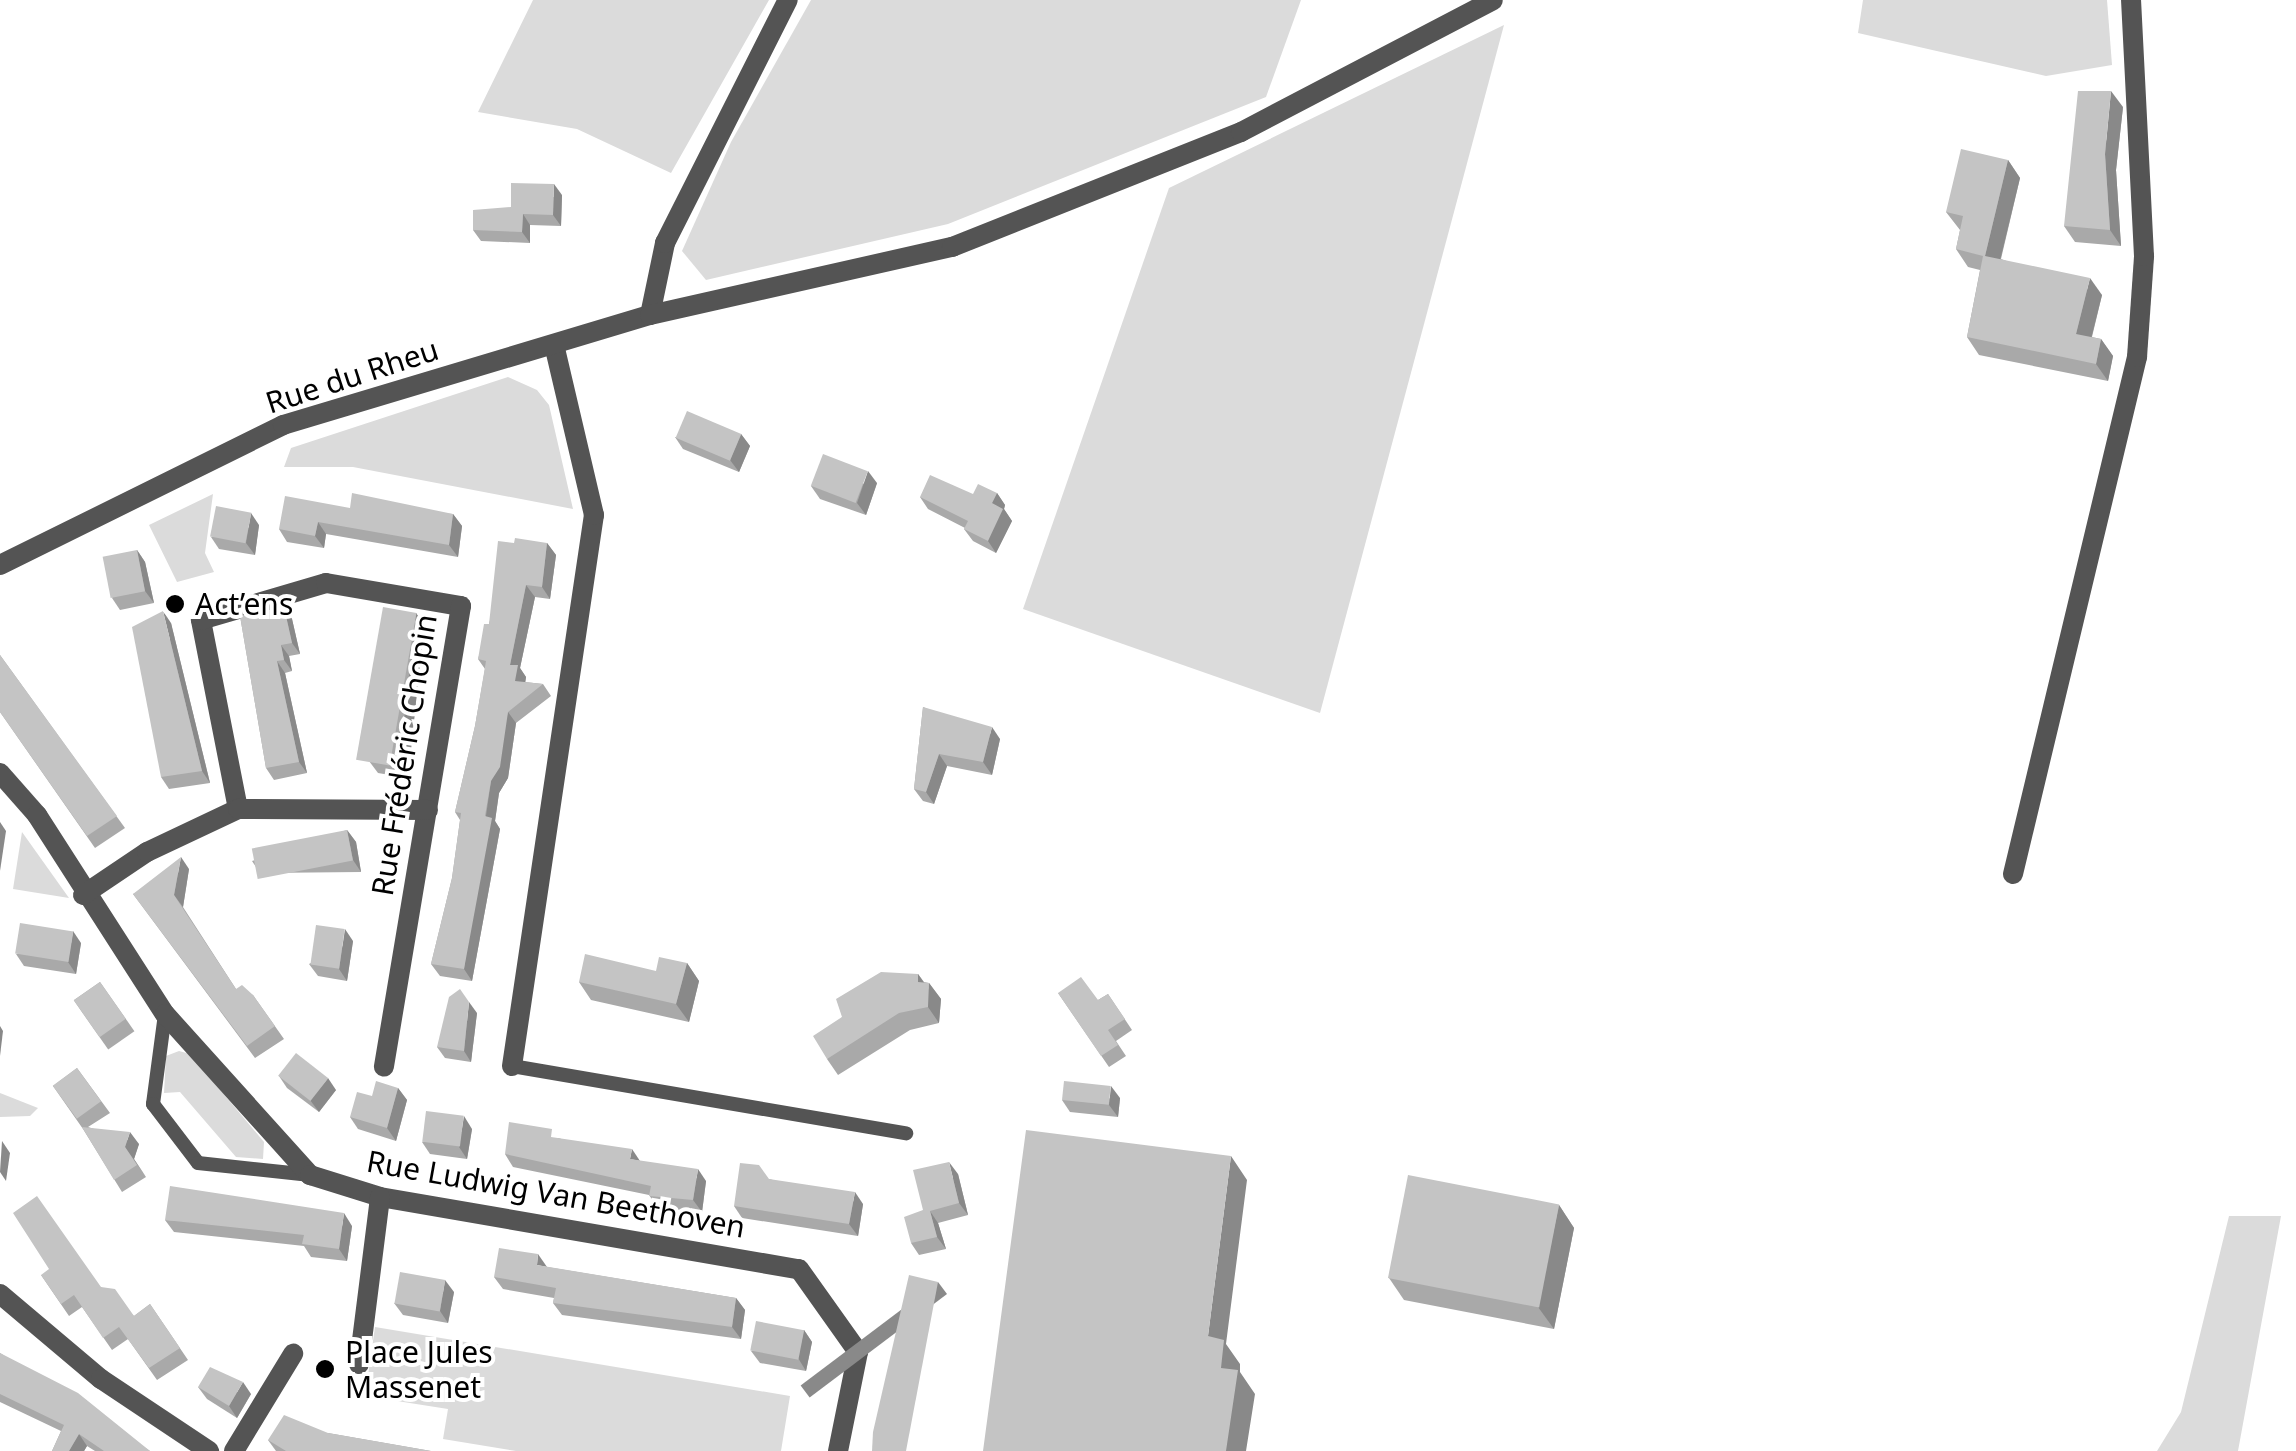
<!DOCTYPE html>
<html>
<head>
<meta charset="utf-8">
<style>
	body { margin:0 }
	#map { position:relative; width:2296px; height:1451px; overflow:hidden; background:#fff; font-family:"Noto Sans",sans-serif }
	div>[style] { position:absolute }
	.green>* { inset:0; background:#dbdbdb }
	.service>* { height:14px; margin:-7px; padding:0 7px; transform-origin:7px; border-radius:7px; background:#545454 }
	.minor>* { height:20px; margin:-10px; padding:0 10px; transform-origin:10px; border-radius:10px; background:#545454 }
	.tertiary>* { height:20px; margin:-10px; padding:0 10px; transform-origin:10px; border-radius:10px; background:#545454 }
	.wall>* { inset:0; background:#a9a9a9; transform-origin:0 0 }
	.shaded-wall>* { inset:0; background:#898989; transform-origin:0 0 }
	.building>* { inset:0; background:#c4c4c4; transform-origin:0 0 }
	.dots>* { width:28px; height:28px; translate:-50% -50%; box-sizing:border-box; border:5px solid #fff; border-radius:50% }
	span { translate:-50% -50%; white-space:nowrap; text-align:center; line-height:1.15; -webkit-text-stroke:8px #fff; paint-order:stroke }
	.street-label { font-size:30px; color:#000 }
	.poi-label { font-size:30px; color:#000 }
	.left { translate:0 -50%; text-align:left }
</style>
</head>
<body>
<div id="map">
	<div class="green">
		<i style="clip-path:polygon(533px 0,769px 0,671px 173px,577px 129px,478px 112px)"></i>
		<i style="clip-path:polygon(811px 0,1301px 0,1266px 97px,948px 224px,706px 280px,682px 251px,731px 142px)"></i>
		<i style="clip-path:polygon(1863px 0,2107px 0,2112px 65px,2046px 76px,1858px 33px)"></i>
		<i style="clip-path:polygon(1504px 25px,1320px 713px,1023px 609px,1169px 188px)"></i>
		<i style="clip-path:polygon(508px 377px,537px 390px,549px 405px,573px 509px,353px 467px,284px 467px,291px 448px)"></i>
		<i style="clip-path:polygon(213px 494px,205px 553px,214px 572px,177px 582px,149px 525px)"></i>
		<i style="clip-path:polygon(22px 832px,69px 898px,13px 889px)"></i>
		<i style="clip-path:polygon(179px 1051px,190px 1054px,264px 1142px,263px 1159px,236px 1157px,180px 1092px,164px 1093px,166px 1056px)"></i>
		<i style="clip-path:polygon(0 1093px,38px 1108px,30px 1116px,0 1117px)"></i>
		<i style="clip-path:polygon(2229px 1216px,2281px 1216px,2238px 1451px,2157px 1451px,2181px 1412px)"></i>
		<i style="clip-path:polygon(375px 1327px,790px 1396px,781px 1451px,516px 1451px,443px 1439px,448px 1409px,365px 1396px)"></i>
	</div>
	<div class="service">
		<i style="left:165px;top:1014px;width:91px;rotate:97.6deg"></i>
		<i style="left:153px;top:1104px;width:74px;rotate:52.7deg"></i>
		<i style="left:198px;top:1163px;width:113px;rotate:6.1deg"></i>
		<i style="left:512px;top:1066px;width:400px;rotate:9.7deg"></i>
	</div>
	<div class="minor">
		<i style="left:650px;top:315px;width:74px;rotate:-78.2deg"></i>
		<i style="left:665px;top:243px;width:272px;rotate:-63.2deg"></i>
		<i style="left:0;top:773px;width:56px;rotate:48.6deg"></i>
		<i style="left:37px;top:815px;width:237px;rotate:57.3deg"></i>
		<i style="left:165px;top:1014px;width:217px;rotate:48deg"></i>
		<i style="left:310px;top:1175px;width:73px;rotate:17.4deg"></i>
		<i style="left:380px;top:1197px;width:425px;rotate:9.8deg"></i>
		<i style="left:799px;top:1269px;width:102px;rotate:54.6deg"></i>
		<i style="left:858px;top:1352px;width:101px;rotate:101.4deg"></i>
		<i style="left:238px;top:809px;width:193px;rotate:-101.1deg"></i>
		<i style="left:201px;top:620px;width:130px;rotate:-16.5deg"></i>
		<i style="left:326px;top:583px;width:137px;rotate:9.7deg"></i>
		<i style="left:461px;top:606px;width:467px;rotate:99.5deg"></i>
		<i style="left:2013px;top:874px;width:532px;rotate:-76.51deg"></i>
		<i style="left:2137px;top:357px;width:101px;rotate:-86deg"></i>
		<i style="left:2144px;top:256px;width:256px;rotate:-92.9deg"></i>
		<i style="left:83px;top:895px;width:77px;rotate:-33.9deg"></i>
		<i style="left:147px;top:852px;width:101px;rotate:-25.3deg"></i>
		<i style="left:238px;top:809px;width:190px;rotate:0.3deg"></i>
		<i style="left:512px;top:1066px;width:557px;rotate:-81.54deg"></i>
		<i style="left:594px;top:515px;width:175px;rotate:-103.2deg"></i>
		<i style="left:0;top:1294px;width:132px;rotate:40.1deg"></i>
		<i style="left:101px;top:1379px;width:130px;rotate:33.7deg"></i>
		<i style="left:359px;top:1364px;width:168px;rotate:-82.8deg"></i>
		<i style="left:234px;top:1451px;width:114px;rotate:-58.7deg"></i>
	</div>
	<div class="tertiary">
		<i style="left:0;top:565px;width:316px;rotate:-26.3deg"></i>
		<i style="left:283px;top:425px;width:383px;rotate:-16.7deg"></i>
		<i style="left:650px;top:315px;width:310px;rotate:-12.7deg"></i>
		<i style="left:952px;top:247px;width:311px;rotate:-21.7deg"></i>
		<i style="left:1241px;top:132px;width:284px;rotate:-27.6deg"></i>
	</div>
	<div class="wall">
		<i style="clip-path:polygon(2123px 107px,2116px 170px,2121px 246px,2075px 242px,2064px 226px)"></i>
		<i style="clip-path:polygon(2008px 160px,2020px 178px,2001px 259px,2102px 295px,2092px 337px,2101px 339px,2113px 356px,2108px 381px,1979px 355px,1967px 337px,1980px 270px,1968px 267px,1956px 249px,1960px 230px,1946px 212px)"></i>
		<i style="clip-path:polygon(562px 195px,561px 226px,530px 225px,530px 243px,481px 241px,473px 230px,511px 207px)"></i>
		<i style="clip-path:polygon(741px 434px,750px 446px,739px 472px,683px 449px,675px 437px)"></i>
		<i style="clip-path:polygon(877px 483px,866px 515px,820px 499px,811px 486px)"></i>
		<i style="clip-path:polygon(997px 493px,1005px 505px,1004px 509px,1012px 521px,996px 553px,973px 541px,964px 529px,965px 528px,928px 509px,920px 497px)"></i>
		<i style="clip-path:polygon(350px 508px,453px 514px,462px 526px,458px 557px,326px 534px,324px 548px,287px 542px,279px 529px)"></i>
		<i style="clip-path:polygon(259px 525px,255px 555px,219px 549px,211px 537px)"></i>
		<i style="clip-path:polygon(514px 543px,547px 543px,556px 555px,550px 599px,535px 597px,520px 668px,526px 677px,525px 682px,543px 684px,551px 696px,516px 723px,508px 778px,499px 793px,495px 821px,500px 829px,472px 981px,440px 976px,431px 964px,452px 878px,460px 820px,455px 812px,475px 726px,485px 669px,478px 659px)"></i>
		<i style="clip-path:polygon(137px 550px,145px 562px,154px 603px,120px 610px,112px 598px)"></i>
		<i style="clip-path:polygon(284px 607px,292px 619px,300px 654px,289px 656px,292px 671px,285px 673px,307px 773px,274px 780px,266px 768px,240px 616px)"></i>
		<i style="clip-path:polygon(416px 613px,424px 625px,408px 778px,378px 773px,369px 761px)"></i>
		<i style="clip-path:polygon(171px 623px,210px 783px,169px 789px,161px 777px)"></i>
		<i style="clip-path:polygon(0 655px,125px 828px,95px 848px,0 712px)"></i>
		<i style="clip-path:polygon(923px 707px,1000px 739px,992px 775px,947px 766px,934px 804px,923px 801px,914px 789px)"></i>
		<i style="clip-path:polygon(347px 830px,356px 842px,361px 872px,260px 873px,252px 861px)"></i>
		<i style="clip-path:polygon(189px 869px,183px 907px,236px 989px,253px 995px,284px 1039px,255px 1058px,133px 894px)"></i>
		<i style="clip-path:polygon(353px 941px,347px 981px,318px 976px,309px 964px)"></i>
		<i style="clip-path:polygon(81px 943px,76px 974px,24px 966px,16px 954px)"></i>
		<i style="clip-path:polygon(687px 963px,699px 981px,689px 1022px,591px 1000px,579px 982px,656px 971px)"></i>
		<i style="clip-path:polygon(918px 974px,924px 982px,929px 983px,941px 999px,939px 1023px,910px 1030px,838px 1075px,827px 1059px,842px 1017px)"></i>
		<i style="left:100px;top:982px;width:60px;height:32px;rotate:55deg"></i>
		<i style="clip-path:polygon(1058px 993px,1098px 1000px,1108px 994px,1132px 1030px,1116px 1041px,1126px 1056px,1109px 1067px)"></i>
		<i style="clip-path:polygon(477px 1013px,471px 1062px,445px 1058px,437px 1047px)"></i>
		<i style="clip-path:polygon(77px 1068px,110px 1113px,88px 1127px,139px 1144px,134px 1159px,146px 1177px,122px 1192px,83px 1129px,53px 1086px)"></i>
		<i style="clip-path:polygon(279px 1076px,336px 1090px,319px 1112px,287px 1088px)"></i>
		<i style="clip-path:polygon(398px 1088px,407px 1100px,396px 1141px,358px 1129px,350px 1117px)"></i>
		<i style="clip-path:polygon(1120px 1098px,1118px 1117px,1070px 1112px,1062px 1100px)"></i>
		<i style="clip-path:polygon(472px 1129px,467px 1159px,430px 1154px,422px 1142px)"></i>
		<i style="clip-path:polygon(558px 1138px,706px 1181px,702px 1212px,658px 1208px,649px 1195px,513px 1167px,505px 1154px)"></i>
		<i style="clip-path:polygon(958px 1174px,968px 1215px,938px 1223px,946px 1249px,919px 1255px,911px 1243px,923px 1210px)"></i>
		<i style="clip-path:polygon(769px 1179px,863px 1204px,858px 1236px,742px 1218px,734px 1206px)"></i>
		<i style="clip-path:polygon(1559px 1205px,1574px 1228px,1554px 1329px,1404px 1300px,1389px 1278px)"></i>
		<i style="clip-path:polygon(165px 1220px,352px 1226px,347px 1261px,311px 1257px,304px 1246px,174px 1232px)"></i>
		<i style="clip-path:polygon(547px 1267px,736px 1298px,745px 1310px,741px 1339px,562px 1315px,553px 1303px,554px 1298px,503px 1289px,494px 1277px)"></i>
		<i style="clip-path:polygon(41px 1275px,101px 1287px,134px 1316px,150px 1304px,188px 1360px,157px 1380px,128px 1339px,112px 1350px,82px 1307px,69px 1316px)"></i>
		<i style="clip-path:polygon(454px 1292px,448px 1323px,403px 1315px,394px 1303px)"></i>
		<i style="clip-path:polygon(804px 1330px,812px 1342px,806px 1371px,760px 1363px,751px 1351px)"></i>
		<i style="clip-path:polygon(0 1353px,150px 1451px,95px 1451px,87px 1446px,84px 1451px,52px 1451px,61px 1431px,0 1402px)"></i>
		<i style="clip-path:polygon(198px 1387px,251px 1394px,237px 1418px,207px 1399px)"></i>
		<i style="clip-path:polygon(328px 1433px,431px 1451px,276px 1451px,268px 1440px)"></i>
	</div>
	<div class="shaded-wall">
		<i style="clip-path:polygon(2111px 91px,2123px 107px,2116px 170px,2121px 246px,2110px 230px,2105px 154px)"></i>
		<i style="clip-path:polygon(2008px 160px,2020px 178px,1997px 273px,1985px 256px)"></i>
		<i style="clip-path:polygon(554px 184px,562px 195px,561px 226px,553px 215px)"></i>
		<i style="clip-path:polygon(523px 214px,530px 225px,530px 243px,522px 232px)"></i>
		<i style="clip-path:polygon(2090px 278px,2102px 295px,2088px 351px,2076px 334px)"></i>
		<i style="clip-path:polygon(2101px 339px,2113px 356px,2108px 381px,2096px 364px)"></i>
		<i style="clip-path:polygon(741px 434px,750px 446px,739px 472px,730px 460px)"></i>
		<i style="clip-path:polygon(868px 471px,877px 483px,866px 515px,857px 503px)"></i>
		<i style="clip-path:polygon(997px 493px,1005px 505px,1004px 509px,1012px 521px,996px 553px,988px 541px,992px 503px)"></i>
		<i style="clip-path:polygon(251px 513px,259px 525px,255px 555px,246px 543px)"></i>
		<i style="clip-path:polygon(453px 514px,462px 526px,458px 557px,449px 545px)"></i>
		<i style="clip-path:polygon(318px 522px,326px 534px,324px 548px,315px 536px)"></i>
		<i style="clip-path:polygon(547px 543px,556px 555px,550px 599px,542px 587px)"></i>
		<i style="clip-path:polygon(137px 550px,145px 562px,154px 603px,145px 591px)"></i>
		<i style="clip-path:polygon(526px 585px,535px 597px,520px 668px,526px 677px,524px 693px,515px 681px,510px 665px)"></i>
		<i style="clip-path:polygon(284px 607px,292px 619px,300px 654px,292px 643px)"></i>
		<i style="clip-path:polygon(163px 611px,171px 623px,210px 783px,202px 771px)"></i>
		<i style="clip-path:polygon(416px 613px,424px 625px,408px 778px,399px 766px)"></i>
		<i style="clip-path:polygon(281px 645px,289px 656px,292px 671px,284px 660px)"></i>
		<i style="clip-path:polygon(277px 661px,285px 673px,307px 773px,299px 762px)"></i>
		<i style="clip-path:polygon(508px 712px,516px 723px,508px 778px,499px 793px,495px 821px,500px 829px,472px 981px,464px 969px,491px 781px)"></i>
		<i style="clip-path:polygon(992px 727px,1000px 739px,992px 775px,983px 762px)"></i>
		<i style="clip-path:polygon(939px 754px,947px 766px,934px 804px,926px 792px)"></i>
		<i style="clip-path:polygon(0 822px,6px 831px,0 871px)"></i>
		<i style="clip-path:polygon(347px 830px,356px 842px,361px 872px,353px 860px)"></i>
		<i style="clip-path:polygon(181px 857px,189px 869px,183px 907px,174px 895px)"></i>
		<i style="clip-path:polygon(345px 929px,353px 941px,347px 981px,339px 969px)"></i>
		<i style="clip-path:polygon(73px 931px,81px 943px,76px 974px,68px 962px)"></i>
		<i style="clip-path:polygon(687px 963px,699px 981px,689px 1022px,676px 1004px)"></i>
		<i style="clip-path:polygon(918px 974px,929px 990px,929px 983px,941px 999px,939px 1023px,928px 1007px,918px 982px)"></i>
		<i style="clip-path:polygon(469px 1002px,477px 1013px,471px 1062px,464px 1051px)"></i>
		<i style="clip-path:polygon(0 1026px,3px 1031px,0 1056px)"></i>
		<i style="clip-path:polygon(328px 1078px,336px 1090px,319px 1112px,310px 1100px)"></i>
		<i style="clip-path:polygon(1111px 1086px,1120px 1098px,1118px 1117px,1109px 1105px)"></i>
		<i style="clip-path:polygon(398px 1088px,407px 1100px,396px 1141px,387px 1128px)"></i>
		<i style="clip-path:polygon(464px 1116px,472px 1129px,467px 1159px,459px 1147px)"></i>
		<i style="clip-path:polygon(130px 1132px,139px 1144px,134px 1159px,146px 1177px,125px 1147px)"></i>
		<i style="clip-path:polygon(2px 1141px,10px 1153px,6px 1181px,0 1172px)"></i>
		<i style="clip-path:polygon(632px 1149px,640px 1161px,630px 1159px)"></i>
		<i style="clip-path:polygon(1231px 1156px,1247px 1180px,1226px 1344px,1240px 1364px,1240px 1372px,1255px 1394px,1246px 1451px,1226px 1451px,1208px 1336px)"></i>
		<i style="clip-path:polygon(949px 1162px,958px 1174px,968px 1215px,959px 1203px)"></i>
		<i style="clip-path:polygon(698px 1169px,706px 1181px,702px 1212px,693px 1200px)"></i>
		<i style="clip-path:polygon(855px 1192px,863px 1204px,858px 1236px,849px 1224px)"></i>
		<i style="clip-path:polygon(1559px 1205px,1574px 1228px,1554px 1329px,1538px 1307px)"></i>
		<i style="clip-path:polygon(930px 1211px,938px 1223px,946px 1249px,937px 1237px)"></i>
		<i style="clip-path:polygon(344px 1213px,352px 1226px,347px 1261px,339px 1249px)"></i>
		<i style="clip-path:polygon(538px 1254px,547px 1267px,537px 1265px)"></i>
		<i style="clip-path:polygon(445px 1280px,454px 1292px,448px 1323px,440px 1311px)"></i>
		<i style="left:938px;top:1282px;width:15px;height:172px;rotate:53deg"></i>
		<i style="clip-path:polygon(736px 1298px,745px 1310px,741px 1339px,732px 1327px)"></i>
		<i style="clip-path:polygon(804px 1330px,812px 1342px,806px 1371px,798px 1358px)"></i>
		<i style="clip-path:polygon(243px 1382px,251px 1394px,237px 1418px,229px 1406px)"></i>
		<i style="clip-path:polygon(79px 1434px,87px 1446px,84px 1451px,69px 1451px)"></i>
	</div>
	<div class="building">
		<i style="clip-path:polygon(2078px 91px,2111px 91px,2105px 154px,2110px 230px,2064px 226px)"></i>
		<i style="clip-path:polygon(1961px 149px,2008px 160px,1985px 256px,2090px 278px,2076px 334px,2101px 339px,2096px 364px,1967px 337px,1983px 256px,1956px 249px,1963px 216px,1946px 212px)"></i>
		<i style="clip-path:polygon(511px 183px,554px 184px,553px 215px,523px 214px,522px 232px,473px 230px,473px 210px,511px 207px)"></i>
		<i style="left:687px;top:411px;width:59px;height:29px;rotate:23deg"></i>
		<i style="left:823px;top:454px;width:48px;height:34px;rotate:21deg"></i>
		<i style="clip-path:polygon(930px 475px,973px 494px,978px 484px,997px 493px,992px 503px,1003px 509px,988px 541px,964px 529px,968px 521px,920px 497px)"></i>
		<i style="clip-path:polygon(352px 493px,453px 514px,449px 545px,318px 522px,315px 536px,279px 529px,285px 496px,350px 508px)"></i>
		<i style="left:216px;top:506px;width:36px;height:31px;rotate:11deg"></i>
		<i style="clip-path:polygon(515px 538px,547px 543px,542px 587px,526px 585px,510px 665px,518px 665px,515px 681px,543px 684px,508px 712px,500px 767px,491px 781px,485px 816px,492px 818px,464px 969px,431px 964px,452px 878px,461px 813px,455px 812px,475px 726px,486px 661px,478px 659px,484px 624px,489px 624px,498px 541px,514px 543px)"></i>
		<i style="left:137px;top:550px;width:42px;height:35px;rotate:79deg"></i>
		<i style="clip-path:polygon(284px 607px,292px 643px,281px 645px,284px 660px,277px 661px,299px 762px,266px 768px,240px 616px)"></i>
		<i style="left:383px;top:607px;width:34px;height:155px;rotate:10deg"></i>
		<i style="clip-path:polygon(163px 611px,202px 771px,161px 777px,132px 627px)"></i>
		<i style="clip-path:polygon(0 655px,117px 816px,87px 836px,0 712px)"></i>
		<i style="clip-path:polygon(923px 707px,992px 727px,983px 762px,939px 754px,926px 792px,914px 789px)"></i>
		<i style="left:347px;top:830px;width:31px;height:97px;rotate:79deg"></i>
		<i style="clip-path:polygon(181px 857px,174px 895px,236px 989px,242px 985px,253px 995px,275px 1026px,247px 1046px,133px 894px)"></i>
		<i style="left:20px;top:923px;width:54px;height:31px;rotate:9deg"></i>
		<i style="left:316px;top:925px;width:29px;height:40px;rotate:8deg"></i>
		<i style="clip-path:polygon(585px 954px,656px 971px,659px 957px,687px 963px,676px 1004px,579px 982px)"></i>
		<i style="clip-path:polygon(881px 972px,918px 974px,918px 982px,929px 983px,928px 1007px,899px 1013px,827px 1059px,813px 1036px,842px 1017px,836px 999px)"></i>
		<i style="clip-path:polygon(1081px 977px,1098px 1000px,1108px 994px,1125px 1019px,1108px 1030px,1118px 1045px,1101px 1056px,1058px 993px)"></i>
		<i style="left:100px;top:982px;width:45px;height:32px;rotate:55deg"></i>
		<i style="clip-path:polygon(460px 989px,469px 1002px,464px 1051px,437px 1047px,449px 997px)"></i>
		<i style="left:296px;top:1053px;width:41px;height:29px;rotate:38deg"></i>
		<i style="left:77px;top:1068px;width:41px;height:30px;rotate:54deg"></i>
		<i style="clip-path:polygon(376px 1081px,398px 1088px,387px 1128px,350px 1117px,357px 1092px,372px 1096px)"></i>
		<i style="left:1064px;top:1081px;width:47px;height:19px;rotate:6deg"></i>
		<i style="left:426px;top:1111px;width:38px;height:31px;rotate:7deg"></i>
		<i style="clip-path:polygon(509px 1122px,552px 1129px,551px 1137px,632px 1149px,630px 1159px,698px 1169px,693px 1200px,649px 1196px,651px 1186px,505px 1154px)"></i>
		<i style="clip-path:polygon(82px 1127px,130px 1132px,125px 1147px,137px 1165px,114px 1180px)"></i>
		<i style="clip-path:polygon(1026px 1130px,1231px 1156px,1208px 1336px,1224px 1340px,1221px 1368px,1238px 1370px,1226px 1451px,983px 1451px)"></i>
		<i style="clip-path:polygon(949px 1162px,959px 1203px,930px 1211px,937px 1237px,911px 1243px,904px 1217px,923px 1210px,913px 1170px)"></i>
		<i style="clip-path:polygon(740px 1163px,759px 1165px,769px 1179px,855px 1192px,849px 1224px,734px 1206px)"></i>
		<i style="left:1408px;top:1175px;width:154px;height:105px;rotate:11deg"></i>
		<i style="clip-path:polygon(170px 1186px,344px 1213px,339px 1249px,302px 1244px,304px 1235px,165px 1220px)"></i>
		<i style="clip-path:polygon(37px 1196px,101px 1287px,115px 1289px,134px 1316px,150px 1304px,180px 1348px,149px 1368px,119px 1327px,103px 1338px,74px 1295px,61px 1304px,41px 1275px,49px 1269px,13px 1213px)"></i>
		<i style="clip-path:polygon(499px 1248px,538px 1254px,537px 1265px,736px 1298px,732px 1327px,553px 1303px,556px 1288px,494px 1277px)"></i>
		<i style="left:400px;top:1272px;width:46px;height:32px;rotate:10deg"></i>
		<i style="clip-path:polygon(909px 1275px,938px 1282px,906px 1451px,872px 1451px,873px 1432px)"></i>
		<i style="left:756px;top:1321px;width:49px;height:30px;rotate:11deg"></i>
		<i style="clip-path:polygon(0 1353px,78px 1393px,150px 1451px,104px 1451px,79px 1434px,69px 1451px,52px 1451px,64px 1425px,0 1394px)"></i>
		<i style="clip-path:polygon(210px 1367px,243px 1382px,229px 1406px,198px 1387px)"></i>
		<i style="clip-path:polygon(284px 1415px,328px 1433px,431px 1451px,286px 1451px,268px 1440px)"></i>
	</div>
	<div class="dots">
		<i style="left:175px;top:604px;background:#000"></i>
		<i style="left:325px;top:1369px;background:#000"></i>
	</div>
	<div class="street-label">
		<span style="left:352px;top:376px;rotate:-18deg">Rue du Rheu</span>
		<span style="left:404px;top:755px;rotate:-81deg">Rue Frédéric Chopin</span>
		<span style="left:556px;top:1194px;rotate:10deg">Rue Ludwig Van Beethoven</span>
	</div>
	<div class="poi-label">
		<span class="left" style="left:195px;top:604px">Act’ens</span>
		<span class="left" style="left:345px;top:1369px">Place Jules<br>Massenet</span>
	</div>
</div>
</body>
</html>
